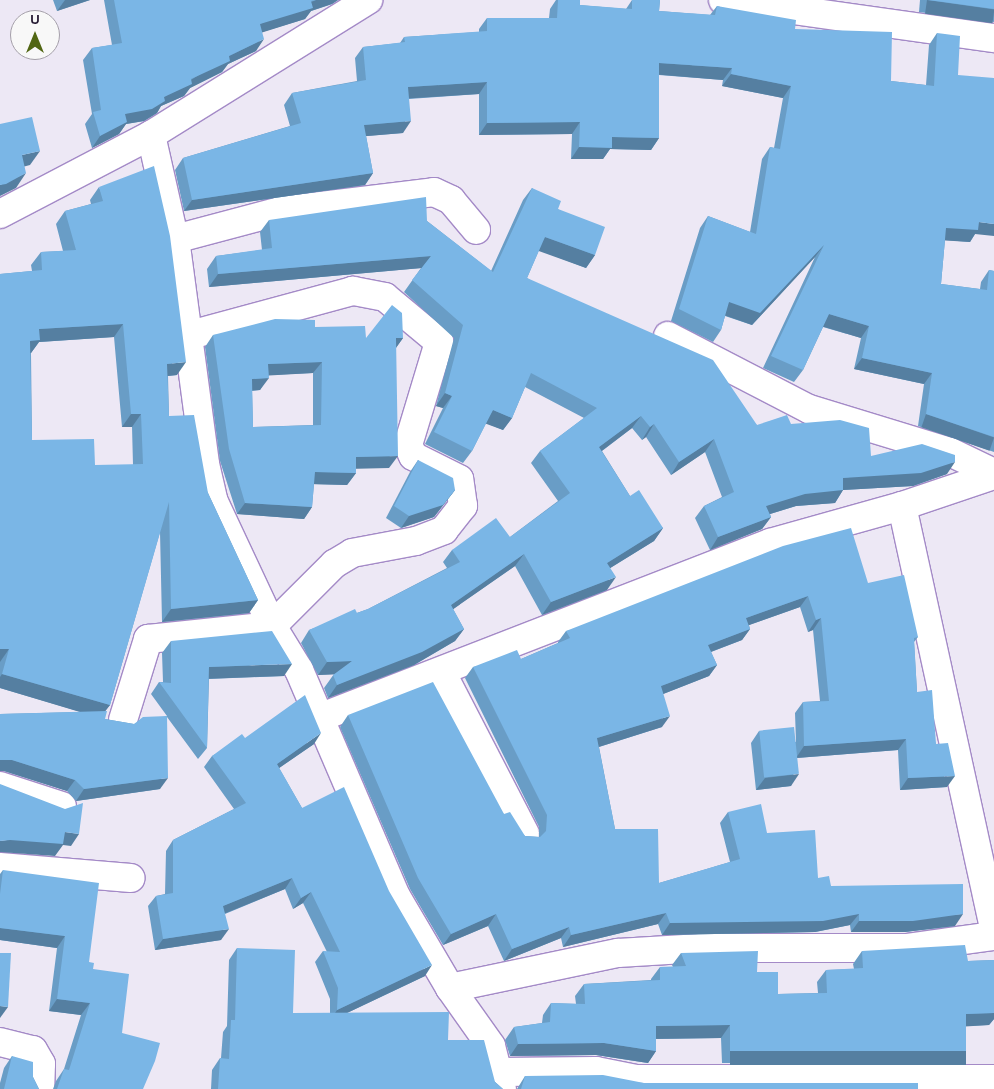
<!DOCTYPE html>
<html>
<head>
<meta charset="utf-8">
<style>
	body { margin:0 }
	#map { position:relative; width:994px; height:1089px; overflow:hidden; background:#ede8f5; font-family:Overpass,sans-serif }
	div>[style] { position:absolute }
	.roads { filter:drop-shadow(1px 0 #a48ac7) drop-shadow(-1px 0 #a48ac7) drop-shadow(0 1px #a48ac7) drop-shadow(0 -1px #a48ac7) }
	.minor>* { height:28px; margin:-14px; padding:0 14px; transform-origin:14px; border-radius:14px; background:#fff }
	.wall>* { inset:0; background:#699dc6 }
	.shaded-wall>* { inset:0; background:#557fa1; transform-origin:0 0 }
	.building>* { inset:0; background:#7ab6e6; transform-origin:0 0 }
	span { translate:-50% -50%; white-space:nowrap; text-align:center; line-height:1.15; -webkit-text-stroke:4px #f8f8f8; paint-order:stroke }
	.north { position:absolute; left:10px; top:10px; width:50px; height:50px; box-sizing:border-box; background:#f8f8f8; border:1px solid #a49fa9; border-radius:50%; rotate:0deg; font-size:14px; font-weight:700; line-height:20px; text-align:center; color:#251a32 }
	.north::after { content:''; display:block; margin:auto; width:18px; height:22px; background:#516613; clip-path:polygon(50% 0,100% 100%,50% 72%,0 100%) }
</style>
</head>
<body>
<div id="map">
	<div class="roads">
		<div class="minor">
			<i style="left:723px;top:0;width:274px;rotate:8deg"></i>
			<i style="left:151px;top:135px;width:114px;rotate:77.3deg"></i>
			<i style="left:176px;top:246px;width:220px;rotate:82.4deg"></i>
			<i style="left:205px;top:464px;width:39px;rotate:77deg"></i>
			<i style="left:214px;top:502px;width:137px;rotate:64.9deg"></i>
			<i style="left:272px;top:626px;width:52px;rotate:58.5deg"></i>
			<i style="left:299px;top:670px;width:246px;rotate:66.8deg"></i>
			<i style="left:396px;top:896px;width:107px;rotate:59.6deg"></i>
			<i style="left:450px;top:988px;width:71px;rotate:54.7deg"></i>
			<i style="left:491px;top:1046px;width:44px;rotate:75.7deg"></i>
			<i style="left:0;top:214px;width:170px;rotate:-27.6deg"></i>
			<i style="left:151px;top:135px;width:256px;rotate:-31.9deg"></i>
			<i style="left:175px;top:239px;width:109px;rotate:-14.9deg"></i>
			<i style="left:280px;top:211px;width:155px;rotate:-7deg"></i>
			<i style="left:434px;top:192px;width:19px;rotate:25deg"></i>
			<i style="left:451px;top:200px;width:39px;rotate:50deg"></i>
			<i style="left:668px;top:336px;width:159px;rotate:27.4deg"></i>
			<i style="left:809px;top:409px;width:147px;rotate:17deg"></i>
			<i style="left:950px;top:452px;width:49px;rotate:25.5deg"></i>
			<i style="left:902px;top:506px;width:433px;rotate:77.7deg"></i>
			<i style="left:442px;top:673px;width:181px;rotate:62.7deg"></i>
			<i style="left:319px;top:718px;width:484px;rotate:-21.2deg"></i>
			<i style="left:770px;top:543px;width:137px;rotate:-15.7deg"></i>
			<i style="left:902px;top:506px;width:97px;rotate:-18.6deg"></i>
			<i style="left:123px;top:720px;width:85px;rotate:-72.8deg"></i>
			<i style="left:148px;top:639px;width:125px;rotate:-6deg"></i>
			<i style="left:272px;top:626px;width:88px;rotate:-45deg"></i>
			<i style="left:334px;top:564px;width:21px;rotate:-31deg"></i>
			<i style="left:352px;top:553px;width:65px;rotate:-10.6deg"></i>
			<i style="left:416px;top:541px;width:30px;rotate:-21deg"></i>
			<i style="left:444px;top:530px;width:31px;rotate:-52deg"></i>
			<i style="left:463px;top:506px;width:27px;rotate:-98deg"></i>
			<i style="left:459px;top:479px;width:51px;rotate:-153.4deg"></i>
			<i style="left:413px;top:456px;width:12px;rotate:-114deg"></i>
			<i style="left:408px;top:445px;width:108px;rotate:-73.2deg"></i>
			<i style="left:439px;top:342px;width:70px;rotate:-140.2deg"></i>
			<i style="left:385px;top:297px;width:33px;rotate:-169deg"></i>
			<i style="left:353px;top:291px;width:169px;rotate:164.9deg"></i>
			<i style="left:0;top:786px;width:65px;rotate:17.9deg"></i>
			<i style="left:0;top:867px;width:131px;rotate:4.8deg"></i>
			<i style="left:450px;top:988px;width:172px;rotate:-11.8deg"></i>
			<i style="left:618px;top:953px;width:83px;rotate:-3.4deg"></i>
			<i style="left:701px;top:948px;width:205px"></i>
			<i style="left:906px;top:948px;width:89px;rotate:-7.8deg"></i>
			<i style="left:0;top:1042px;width:34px;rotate:14deg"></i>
			<i style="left:33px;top:1050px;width:16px;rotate:60deg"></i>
			<i style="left:41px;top:1064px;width:25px;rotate:92deg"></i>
			<i style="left:500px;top:1072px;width:96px;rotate:-0.6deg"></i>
			<i style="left:596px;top:1071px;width:41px;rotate:11.3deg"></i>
			<i style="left:636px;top:1079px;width:358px"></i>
		</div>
	</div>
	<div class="wall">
		<i style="clip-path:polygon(53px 0,90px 0,57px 11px)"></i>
		<i style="clip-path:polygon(104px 0,338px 0,332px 4px,311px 11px,305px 19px,262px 32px,256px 51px,228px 64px,222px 72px,190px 88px,184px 96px,161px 106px,157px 113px,144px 121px,126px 124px,119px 134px,92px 148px,85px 124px,92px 114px,83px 60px,92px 48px,112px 45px)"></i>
		<i style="clip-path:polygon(556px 0,580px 0,580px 5px,626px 9px,632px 0,660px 0,659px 11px,710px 15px,717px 6px,795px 29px,891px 81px,926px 85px,929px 45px,937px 33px,958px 75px,975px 234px,970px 242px,945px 240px,941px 284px,980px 289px,981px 282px,989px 270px,994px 271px,994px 452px,918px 426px,924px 384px,854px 369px,861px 338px,823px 327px,803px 370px,794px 382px,763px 368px,815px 257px,752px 325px,725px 316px,721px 330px,713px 342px,671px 321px,700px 228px,708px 216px,750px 232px,762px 159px,770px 147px,774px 148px,783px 98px,722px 86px,723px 80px,659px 75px,659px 138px,651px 150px,610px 149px,603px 159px,571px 159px,572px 134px,479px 135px,479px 94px,409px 99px,403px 133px,366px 136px,373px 173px,365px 185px,184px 211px,175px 170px,183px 158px,290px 126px,284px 105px,292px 93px,357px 81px,355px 58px,363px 47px,400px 43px,404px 37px,479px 32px,479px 29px,487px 18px,549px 18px,550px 9px)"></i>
		<i style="clip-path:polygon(920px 0,994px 0,994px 22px,919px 12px)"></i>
		<i style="clip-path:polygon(evenodd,99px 187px,177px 375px,168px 376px,169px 416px,208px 493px,258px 600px,249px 613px,162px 622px,160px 532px,110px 705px,105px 711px,105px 719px,134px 724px,167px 716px,151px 694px,159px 682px,163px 682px,162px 653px,171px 641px,284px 676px,209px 679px,207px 748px,198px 759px,167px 717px,160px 789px,76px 801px,67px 791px,4px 771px,0 771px,0 714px,81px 712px,0 688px,0 274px,32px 271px,31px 265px,41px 252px,63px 251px,56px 224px,65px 211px,91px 204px,90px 200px,99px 187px,114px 337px,122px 427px,132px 427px,133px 465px,95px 465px,32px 440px,31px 353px,39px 342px,114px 337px)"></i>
		<i style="clip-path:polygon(532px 188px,558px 209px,595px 255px,586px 268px,539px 250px,527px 278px,757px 425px,791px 424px,871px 456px,947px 474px,913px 486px,843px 490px,835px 503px,796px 506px,770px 514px,771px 517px,762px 529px,710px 550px,695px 518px,704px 506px,722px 497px,705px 452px,671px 475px,646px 437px,642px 440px,632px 428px,602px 451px,630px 496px,663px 528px,654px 541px,610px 568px,607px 590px,542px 615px,515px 566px,453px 609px,464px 629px,455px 641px,414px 665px,328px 698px,324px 688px,334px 674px,318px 675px,301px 643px,309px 630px,368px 609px,447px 568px,443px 562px,452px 550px,510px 537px,558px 501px,531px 463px,540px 451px,584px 418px,525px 387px,512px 418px,503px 430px,486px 423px,472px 451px,463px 463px,425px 444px,443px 408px,436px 406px,454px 338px,404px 292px,421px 268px,209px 287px,207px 269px,216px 256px,262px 250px,260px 232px,269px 220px,427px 221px,491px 271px,523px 200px)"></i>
		<i style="clip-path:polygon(evenodd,315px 327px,366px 338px,403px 338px,396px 348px,389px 468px,356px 468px,356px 473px,347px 485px,314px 484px,312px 507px,304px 519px,237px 514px,220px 461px,205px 347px,213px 335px,315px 327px,313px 373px,313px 425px,253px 427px,252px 391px,260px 390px,269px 375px,313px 373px)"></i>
		<i style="clip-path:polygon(418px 460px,455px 490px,434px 517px,401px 528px,386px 518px,410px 472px)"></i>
		<i style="clip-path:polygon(868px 583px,918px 637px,914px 642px,917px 692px,936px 744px,947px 787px,900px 790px,898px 750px,797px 758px,791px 786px,756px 790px,751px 743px,759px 731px,796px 742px,795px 713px,803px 702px,820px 701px,813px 630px,808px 632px,800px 607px,749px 625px,750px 629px,742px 640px,711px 652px,717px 665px,709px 676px,663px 694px,662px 727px,599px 747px,615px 829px,659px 883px,730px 862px,720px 823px,728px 812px,767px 833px,818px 878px,831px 886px,955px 926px,905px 932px,851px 932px,850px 925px,815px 932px,662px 935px,658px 924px,563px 947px,561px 938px,504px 961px,488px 926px,443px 945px,410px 889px,340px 727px,348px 715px,504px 814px,525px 836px,539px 837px,539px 827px,465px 678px,473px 667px,521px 659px,558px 643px,558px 642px,566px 631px)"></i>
		<i style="clip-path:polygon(245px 738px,314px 744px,279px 768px,302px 808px,425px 976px,347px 1013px,448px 1040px,503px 1089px,211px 1089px,212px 1070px,220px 1058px,221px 1058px,223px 1032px,227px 1026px,229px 960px,237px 948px,293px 1013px,330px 1013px,330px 999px,315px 962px,323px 951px,327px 952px,303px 903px,293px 909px,285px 889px,225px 914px,221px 940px,155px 950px,148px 906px,156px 896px,165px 894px,166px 851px,173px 840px,234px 809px,204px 767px,212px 756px)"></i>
		<i style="clip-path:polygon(3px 870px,89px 962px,93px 969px,122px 1033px,143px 1089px,53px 1089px,56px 1081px,64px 1069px,81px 1015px,49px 1011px,57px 948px,0 940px,0 874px)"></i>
		<i style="clip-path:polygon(862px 951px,968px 961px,994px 960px,994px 1019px,989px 1025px,966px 1026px,966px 1051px,957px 1063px,722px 1063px,721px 1038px,656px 1039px,656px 1051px,648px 1063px,596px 1055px,510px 1056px,505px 1040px,514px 1027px,542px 1023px,543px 1015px,551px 1003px,576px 1004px,575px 996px,584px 984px,651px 980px,651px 979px,660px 967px,673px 967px,672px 965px,681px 953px,757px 972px,778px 994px,818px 993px,817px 982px,826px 970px,854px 969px,853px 964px)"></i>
		<i style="clip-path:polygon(12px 1056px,33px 1077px,39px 1089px,0 1089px,0 1083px,4px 1068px)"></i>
		<i style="clip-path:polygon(525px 1076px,644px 1083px,918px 1089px,517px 1089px)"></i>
	</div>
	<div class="shaded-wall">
		<i style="clip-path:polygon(65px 0,90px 0,57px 11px)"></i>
		<i style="clip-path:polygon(316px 0,338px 0,332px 4px,311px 11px,305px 19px,251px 36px,260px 24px)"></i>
		<i style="left:927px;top:0;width:68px;height:14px;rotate:8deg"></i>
		<i style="clip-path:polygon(264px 39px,256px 51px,228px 64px,222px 72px,190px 88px,184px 96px,161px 106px,157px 113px,144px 121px,126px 124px,119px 134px,92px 148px,100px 136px,125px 114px,164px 97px,229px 56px)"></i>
		<i style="clip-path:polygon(659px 63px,732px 68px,723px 80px,651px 74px)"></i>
		<i style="clip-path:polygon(731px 74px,791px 86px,783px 98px,722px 86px)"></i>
		<i style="clip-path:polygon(487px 82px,479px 94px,399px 99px,408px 87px)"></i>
		<i style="clip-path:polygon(411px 121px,403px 133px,356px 137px,364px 125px)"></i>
		<i style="clip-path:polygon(580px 122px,572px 134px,479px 135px,487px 123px)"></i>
		<i style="clip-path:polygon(612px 137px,659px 138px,651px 150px,610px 149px,603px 159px,571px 159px,579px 147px)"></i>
		<i style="clip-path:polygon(40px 151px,30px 165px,11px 170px,22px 155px)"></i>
		<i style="clip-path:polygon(26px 173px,16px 188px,0 196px,0 185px)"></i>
		<i style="clip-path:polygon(373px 173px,365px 185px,184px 211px,192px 200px)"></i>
		<i style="clip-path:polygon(979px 222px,994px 224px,994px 236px,975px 234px,970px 242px,938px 240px,946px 228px)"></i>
		<i style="clip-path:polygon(545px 237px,595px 255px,586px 268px,536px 250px)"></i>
		<i style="clip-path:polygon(824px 245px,815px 257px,752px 325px,721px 314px,729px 302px)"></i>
		<i style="clip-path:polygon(431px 256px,422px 268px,209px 287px,218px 274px)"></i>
		<i style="clip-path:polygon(829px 314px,869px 326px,861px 338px,821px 326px)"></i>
		<i style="clip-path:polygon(123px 324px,114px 337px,39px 342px,31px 353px,21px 354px,39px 329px)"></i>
		<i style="clip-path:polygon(396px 338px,403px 338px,395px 349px)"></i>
		<i style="clip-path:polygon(862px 358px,932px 373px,924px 384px,854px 369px)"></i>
		<i style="clip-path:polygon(186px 362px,177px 375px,158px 377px,167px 364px)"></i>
		<i style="clip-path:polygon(322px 362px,313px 373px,260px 376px,268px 364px)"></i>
		<i style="clip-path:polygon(269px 378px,260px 390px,243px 391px,252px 379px)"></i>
		<i style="clip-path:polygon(445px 393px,452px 396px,443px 408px,436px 406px)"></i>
		<i style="clip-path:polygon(493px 410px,512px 418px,503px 430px,484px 423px)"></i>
		<i style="clip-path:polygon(131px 414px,141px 414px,132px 427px,122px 427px)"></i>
		<i style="left:926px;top:414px;width:72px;height:14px;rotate:19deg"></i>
		<i style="clip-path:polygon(641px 416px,632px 428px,591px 459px,599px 447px)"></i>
		<i style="clip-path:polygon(654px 424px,646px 437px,642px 440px,650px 427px)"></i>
		<i style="clip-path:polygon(714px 439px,705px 452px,671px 475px,679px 462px)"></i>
		<i style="clip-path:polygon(398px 456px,389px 468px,347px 469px,356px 457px)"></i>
		<i style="clip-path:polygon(955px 462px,947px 474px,913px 486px,843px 490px,835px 503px,796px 506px,757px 518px,766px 506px,843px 478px)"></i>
		<i style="clip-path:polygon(315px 472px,356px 473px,347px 485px,307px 484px)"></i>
		<i style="clip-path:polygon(455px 490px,434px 517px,401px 528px,409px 516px)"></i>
		<i style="clip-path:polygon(245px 503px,312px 507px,304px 519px,237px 514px)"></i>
		<i style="clip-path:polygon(771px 517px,762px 529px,710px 550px,718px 537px)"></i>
		<i style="clip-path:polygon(663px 528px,654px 541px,599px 575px,607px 563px)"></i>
		<i style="clip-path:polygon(524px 554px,515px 566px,442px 617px,451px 605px)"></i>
		<i style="clip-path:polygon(616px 577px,607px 590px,542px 615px,551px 602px)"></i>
		<i style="clip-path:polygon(808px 596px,800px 607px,738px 629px,746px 618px)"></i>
		<i style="clip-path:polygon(258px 600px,249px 613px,162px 622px,171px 609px)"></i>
		<i style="clip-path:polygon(821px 618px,813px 630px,808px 632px,816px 620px)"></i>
		<i style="clip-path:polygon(464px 629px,455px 641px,414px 665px,328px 698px,337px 685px)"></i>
		<i style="clip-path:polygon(750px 629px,742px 640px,700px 656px,708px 645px)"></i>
		<i style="clip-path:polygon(0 649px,9px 649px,0 662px)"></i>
		<i style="clip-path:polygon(352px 661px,344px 674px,318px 675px,327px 662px)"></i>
		<i style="clip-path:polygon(292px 664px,284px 676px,201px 679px,209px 667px)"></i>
		<i style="clip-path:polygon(717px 665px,709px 676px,653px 698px,661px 686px)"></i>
		<i style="clip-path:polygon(2px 674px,110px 705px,100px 718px,0 688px,0 677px)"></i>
		<i style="clip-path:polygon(670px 716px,662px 727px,589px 750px,597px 738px)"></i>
		<i style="clip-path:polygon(321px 733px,314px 744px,269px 775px,277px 764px)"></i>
		<i style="clip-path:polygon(906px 739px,898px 750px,796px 758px,804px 746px)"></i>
		<i style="clip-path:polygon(0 760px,12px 760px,75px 780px,67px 791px,4px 771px,0 771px)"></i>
		<i style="clip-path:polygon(799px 774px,791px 786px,756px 790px,765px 778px)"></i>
		<i style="clip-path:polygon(955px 776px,947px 787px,900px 790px,908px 778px)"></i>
		<i style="clip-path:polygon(168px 778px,160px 789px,76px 801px,84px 789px)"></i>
		<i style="clip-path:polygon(65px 832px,79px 834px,71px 846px,63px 845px,55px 856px,0 852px,0 841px)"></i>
		<i style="clip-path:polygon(292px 878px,285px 889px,216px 917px,223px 906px)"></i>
		<i style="clip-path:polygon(311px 892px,303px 903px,293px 909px,301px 898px)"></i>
		<i style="clip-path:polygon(666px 913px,658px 924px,563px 947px,571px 935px)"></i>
		<i style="clip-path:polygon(496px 914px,488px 926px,443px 945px,451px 934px)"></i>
		<i style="clip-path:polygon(859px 914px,850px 925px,815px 932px,662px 935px,670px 923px)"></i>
		<i style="clip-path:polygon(963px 914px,955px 926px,905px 932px,851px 932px,859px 921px)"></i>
		<i style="clip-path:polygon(569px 927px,561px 938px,504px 961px,512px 949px)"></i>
		<i style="clip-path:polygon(0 928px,65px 936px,57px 948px,0 940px)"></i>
		<i style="clip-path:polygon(229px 929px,221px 940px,155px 950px,163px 939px)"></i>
		<i style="clip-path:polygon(432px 965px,425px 976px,330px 1021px,337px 1010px)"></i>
		<i style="clip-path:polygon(57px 999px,90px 1003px,81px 1015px,49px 1011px)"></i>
		<i style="clip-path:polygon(0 1006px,8px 1007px,0 1018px)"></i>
		<i style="clip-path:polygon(994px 1013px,994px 1019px,989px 1025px,957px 1027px,966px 1014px)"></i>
		<i style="clip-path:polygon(730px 1025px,721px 1038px,647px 1039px,656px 1026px)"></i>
		<i style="clip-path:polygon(604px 1043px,656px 1051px,648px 1063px,596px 1055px,510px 1056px,518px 1044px)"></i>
		<i style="left:730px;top:1051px;width:236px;height:14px"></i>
	</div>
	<div class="building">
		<i style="clip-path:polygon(114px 0,316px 0,311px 1px,313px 8px,260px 24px,264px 39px,229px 56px,230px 61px,191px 79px,192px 84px,164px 97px,165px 101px,152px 109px,125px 114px,127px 122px,100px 136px,93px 112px,101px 110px,92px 48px,122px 43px)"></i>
		<i style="clip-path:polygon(558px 0,580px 0,580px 5px,632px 9px,632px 0,660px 0,659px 11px,715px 15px,717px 6px,796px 20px,795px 29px,892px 32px,891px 81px,934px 86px,937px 33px,960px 36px,958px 75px,994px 78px,994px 224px,979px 222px,978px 230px,946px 228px,941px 284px,987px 290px,989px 270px,994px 271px,994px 437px,926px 414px,932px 373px,862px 358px,869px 326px,829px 314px,803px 370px,771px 356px,824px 245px,760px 313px,729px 302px,721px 330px,679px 309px,708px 216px,756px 234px,770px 147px,780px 149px,791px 86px,731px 74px,732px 68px,659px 63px,659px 138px,612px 137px,612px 148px,579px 147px,580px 122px,487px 123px,487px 82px,408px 87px,411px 121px,364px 125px,373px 173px,192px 200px,183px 158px,301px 123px,292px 93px,366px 80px,363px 47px,405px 42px,404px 37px,487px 31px,487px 18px,557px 18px)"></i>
		<i style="clip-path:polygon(928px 0,994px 0,994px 9px)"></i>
		<i style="clip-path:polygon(32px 117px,40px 151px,22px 155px,26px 173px,6px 184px,0 185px,0 124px)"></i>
		<i style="clip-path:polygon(evenodd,154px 166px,170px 236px,186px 362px,167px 364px,169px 416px,194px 415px,208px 493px,258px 600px,171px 609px,169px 502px,110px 705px,2px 674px,9px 649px,0 649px,0 274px,42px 270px,41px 252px,76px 250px,65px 211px,103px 201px,99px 187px,154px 166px,123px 324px,131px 414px,141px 414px,143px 464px,95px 465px,94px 439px,32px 440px,30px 341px,40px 340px,39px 329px,123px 324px)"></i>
		<i style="clip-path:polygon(532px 188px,561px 201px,558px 209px,605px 227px,595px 255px,545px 237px,527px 278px,713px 360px,757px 425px,787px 415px,791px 424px,840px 420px,869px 428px,871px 456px,922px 444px,955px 455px,955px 462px,921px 473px,843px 478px,843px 490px,805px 494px,766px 506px,771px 517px,718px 537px,704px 506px,734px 492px,714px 439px,679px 462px,654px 424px,650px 427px,641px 416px,599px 447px,630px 496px,639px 490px,663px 528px,607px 563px,616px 577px,551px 602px,524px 554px,451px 605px,464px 629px,422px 652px,337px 685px,333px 675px,352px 661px,327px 662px,309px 630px,355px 609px,357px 613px,368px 609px,460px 562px,452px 550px,496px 518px,510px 537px,570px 493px,540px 451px,597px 408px,531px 373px,512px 418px,493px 410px,472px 451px,434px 432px,452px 396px,445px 393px,463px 325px,412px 280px,431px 256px,218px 274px,216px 256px,272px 248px,269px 220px,426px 197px,427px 221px,493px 272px)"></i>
		<i style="clip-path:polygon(evenodd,392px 305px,402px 313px,403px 338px,396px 338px,398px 456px,356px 457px,356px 473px,315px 472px,312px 507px,245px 503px,229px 449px,213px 335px,275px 319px,315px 320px,315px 327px,365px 326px,366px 338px,392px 305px,322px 362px,321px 425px,253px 427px,252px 379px,269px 378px,268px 364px,322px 362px)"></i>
		<i style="clip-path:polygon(418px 460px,453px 478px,455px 490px,443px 505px,409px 516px,394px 506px)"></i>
		<i style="clip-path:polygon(851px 528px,868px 583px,904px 575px,918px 637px,914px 638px,917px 692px,932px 690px,936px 744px,948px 743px,955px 776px,908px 778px,906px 739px,804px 746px,803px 702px,829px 701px,821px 618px,816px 620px,808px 596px,746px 618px,750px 629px,708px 645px,717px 665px,661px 686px,670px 716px,597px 738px,615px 829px,658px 829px,659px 883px,740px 859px,728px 812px,761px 804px,767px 833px,815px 830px,818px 878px,829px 876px,831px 886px,963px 884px,963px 914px,913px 921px,859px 921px,859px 914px,823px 921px,670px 923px,666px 913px,571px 935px,569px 927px,512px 949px,496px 914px,451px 934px,418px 878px,348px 715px,433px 682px,504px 814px,510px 812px,525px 836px,540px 837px,546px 831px,547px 815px,473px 667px,517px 650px,521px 659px,570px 638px,566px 631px,783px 546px)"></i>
		<i style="clip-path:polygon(272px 631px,292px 664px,209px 667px,207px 748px,159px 682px,171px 683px,171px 641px)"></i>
		<i style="clip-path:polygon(305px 695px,321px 733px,277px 764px,302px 808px,344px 787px,389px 891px,432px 965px,337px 1010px,338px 988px,323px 951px,340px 952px,311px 892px,301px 898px,292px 878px,223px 906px,229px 929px,163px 939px,156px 896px,173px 893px,173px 840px,246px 803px,212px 756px,242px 734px,245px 738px)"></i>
		<i style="clip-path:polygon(107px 711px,105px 719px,134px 724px,143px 717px,167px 716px,168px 778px,84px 789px,75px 780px,12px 760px,0 760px,0 714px)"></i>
		<i style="left:794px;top:727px;width:47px;height:35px;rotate:84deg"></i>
		<i style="clip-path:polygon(0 784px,65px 809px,83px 803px,79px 834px,65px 832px,63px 844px,10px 840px,0 841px)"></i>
		<i style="clip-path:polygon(3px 870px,99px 883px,89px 962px,94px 963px,93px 969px,129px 974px,122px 1033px,160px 1043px,155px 1061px,143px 1089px,57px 1089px,64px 1069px,69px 1070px,90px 1003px,57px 999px,65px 936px,0 928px,0 894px)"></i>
		<i style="clip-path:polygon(965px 945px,968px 961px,994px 960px,994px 1013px,966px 1014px,966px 1051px,730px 1051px,730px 1025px,656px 1026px,656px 1051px,604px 1043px,518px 1044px,514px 1027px,550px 1022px,551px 1003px,585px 1004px,584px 984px,660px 980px,660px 967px,686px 966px,681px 953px,758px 951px,757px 972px,778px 972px,778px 994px,827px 993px,826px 970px,863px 968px,862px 951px)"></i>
		<i style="clip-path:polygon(237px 948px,295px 950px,293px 1013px,449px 1012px,448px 1040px,484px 1040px,495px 1082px,503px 1089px,218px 1089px,220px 1058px,229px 1059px,231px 1020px,235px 1020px)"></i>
		<i style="clip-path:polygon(0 953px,11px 953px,8px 1007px,0 1006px)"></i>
		<i style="clip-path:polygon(12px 1056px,33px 1062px,33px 1077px,39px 1089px,4px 1089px)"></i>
		<i style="clip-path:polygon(603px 1075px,644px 1083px,918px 1083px,918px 1089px,520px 1089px,521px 1089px,525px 1076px)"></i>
	</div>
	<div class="north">U</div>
</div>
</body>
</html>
